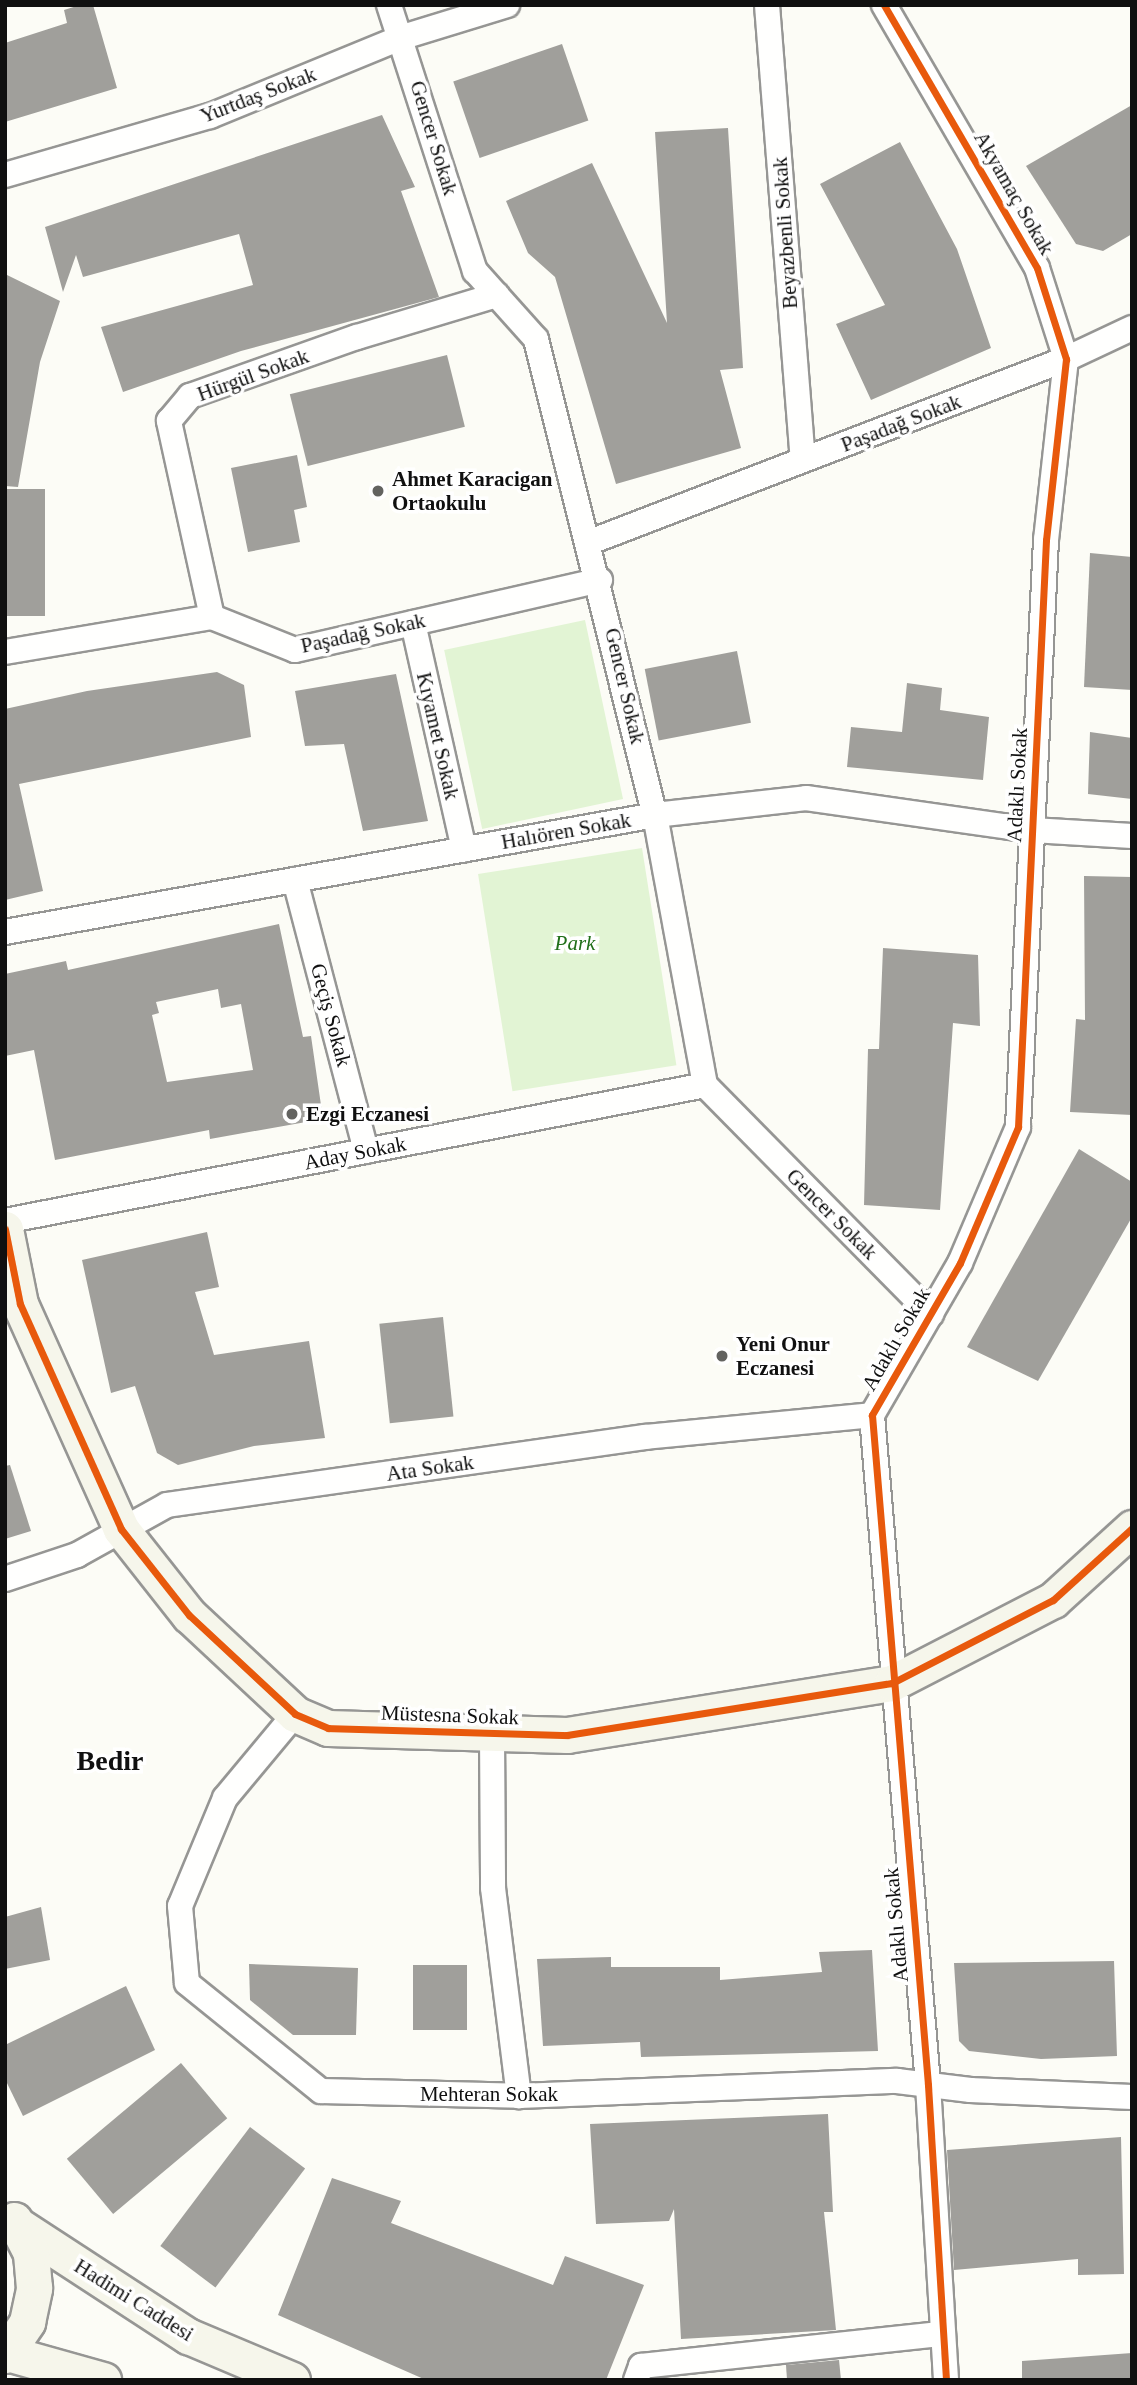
<!DOCTYPE html>
<html>
<head>
<meta charset="utf-8">
<style>
	body { margin:0 }
	#map { position:relative; width:1137px; height:2385px; overflow:hidden; background:#fcfcf6; font-family:Georgia,serif }
	div>[style] { position:absolute }
	.green>* { inset:0; background:#e2f4d4; transform-origin:0 0 }
	.building>* { inset:0; background:#a09f9b; transform-origin:0 0 }
	.roads { filter:drop-shadow(2px 0 #969694) drop-shadow(-2px 0 #969694) drop-shadow(0 2px #969694) drop-shadow(0 -2px #969694) }
	.street>* { height:24px; margin:-12px; padding:0 12px; transform-origin:12px; border-radius:12px; background:#fffffe }
	.secondary>* { height:35px; margin:-17.5px; padding:0 17.5px; transform-origin:17.5px; border-radius:17.5px; background:#f6f6eb }
	.cycleway>* { height:7px; margin:-3.5px; padding:0 3.5px; transform-origin:3.5px; border-radius:3.5px; background:#e8590c }
	.dots>* { width:19px; height:19px; translate:-50% -50%; box-sizing:border-box; border:4px solid #fff; border-radius:50% }
	span { translate:-50% -50%; white-space:nowrap; text-align:center; line-height:1.15; -webkit-text-stroke:7px #fff; paint-order:stroke }
	.street-label { font-size:21px; color:#101010 }
	.poi-label { font-size:21px; color:#101010; font-weight:700 }
	.left { translate:0 -50%; text-align:left }
	.park-label { font-size:21px; color:#206f19; font-style:italic }
	.district-label { font-size:28px; color:#101010; font-weight:700 }
	.frame { position:absolute; inset:0; border:7px solid #101010; pointer-events:none }
</style>
</head>
<body>
<div id="map">
	<div class="green">
		<i style="left:585px;top:620px;width:183px;height:144px;rotate:78deg"></i>
		<i style="left:642px;top:848px;width:220px;height:166px;rotate:81deg"></i>
	</div>
	<div class="building">
		<i style="clip-path:polygon(80px 5px,93px 5px,117px 88px,5px 122px,5px 43px,67px 23px,64px 10px)"></i>
		<i style="left:562px;top:44px;width:81px;height:115px;rotate:71deg"></i>
		<i style="clip-path:polygon(1132px 105px,1132px 234px,1103px 251px,1076px 244px,1026px 166px)"></i>
		<i style="clip-path:polygon(382px 115px,415px 187px,401px 191px,439px 297px,241px 351px,123px 392px,101px 327px,253px 285px,239px 234px,83px 277px,76px 255px,63px 292px,45px 227px)"></i>
		<i style="clip-path:polygon(728px 128px,743px 368px,720px 370px,741px 448px,616px 484px,555px 277px,528px 253px,506px 201px,592px 163px,667px 323px,655px 132px)"></i>
		<i style="clip-path:polygon(900px 142px,957px 249px,991px 348px,871px 400px,836px 324px,885px 305px,820px 184px)"></i>
		<i style="clip-path:polygon(5px 274px,60px 301px,40px 362px,18px 487px,5px 486px)"></i>
		<i style="left:447px;top:355px;width:74px;height:162px;rotate:76deg"></i>
		<i style="clip-path:polygon(297px 455px,307px 507px,294px 510px,300px 542px,248px 552px,231px 468px)"></i>
		<i style="left:5px;top:489px;width:40px;height:127px"></i>
		<i style="clip-path:polygon(1090px 553px,1132px 557px,1132px 690px,1084px 687px)"></i>
		<i style="left:737px;top:651px;width:73px;height:94px;rotate:79deg"></i>
		<i style="clip-path:polygon(217px 672px,244px 685px,251px 737px,19px 784px,43px 891px,5px 900px,5px 709px,87px 691px)"></i>
		<i style="clip-path:polygon(396px 674px,428px 821px,363px 831px,344px 744px,305px 746px,295px 691px)"></i>
		<i style="clip-path:polygon(907px 683px,942px 688px,940px 710px,989px 717px,983px 780px,847px 767px,851px 727px,902px 732px)"></i>
		<i style="clip-path:polygon(1090px 732px,1132px 738px,1132px 799px,1088px 794px)"></i>
		<i style="clip-path:polygon(1084px 876px,1132px 877px,1132px 1115px,1070px 1112px,1076px 1019px,1085px 1020px)"></i>
		<i style="clip-path:polygon(evenodd,279px 924px,303px 1037px,311px 1036px,323px 1119px,210px 1139px,209px 1130px,55px 1160px,34px 1050px,5px 1056px,5px 974px,66px 961px,68px 970px,279px 924px,218px 989px,221px 1008px,241px 1004px,253px 1070px,167px 1082px,152px 1015px,159px 1013px,156px 1002px,218px 989px)"></i>
		<i style="clip-path:polygon(883px 948px,978px 955px,980px 1026px,953px 1023px,940px 1210px,864px 1205px,868px 1049px,879px 1049px)"></i>
		<i style="clip-path:polygon(1079px 1149px,1132px 1182px,1132px 1217px,1038px 1381px,967px 1347px)"></i>
		<i style="clip-path:polygon(207px 1232px,219px 1287px,195px 1292px,214px 1355px,309px 1341px,325px 1438px,254px 1446px,178px 1465px,157px 1453px,135px 1386px,111px 1393px,82px 1260px)"></i>
		<i style="left:443px;top:1317px;width:100px;height:64px;rotate:84deg"></i>
		<i style="clip-path:polygon(10px 1465px,31px 1531px,5px 1539px,5px 1466px)"></i>
		<i style="clip-path:polygon(41px 1907px,50px 1960px,5px 1969px,5px 1917px)"></i>
		<i style="clip-path:polygon(872px 1950px,878px 2051px,641px 2057px,640px 2042px,543px 2046px,537px 1959px,611px 1957px,611px 1967px,720px 1967px,720px 1980px,822px 1972px,819px 1952px)"></i>
		<i style="clip-path:polygon(1114px 1961px,1117px 2056px,1041px 2059px,969px 2051px,959px 2041px,954px 1963px)"></i>
		<i style="clip-path:polygon(249px 1964px,358px 1968px,356px 2035px,293px 2035px,250px 2000px)"></i>
		<i style="left:413px;top:1965px;width:54px;height:65px"></i>
		<i style="clip-path:polygon(126px 1986px,155px 2050px,23px 2116px,5px 2079px,5px 2045px)"></i>
		<i style="left:181px;top:2063px;width:72px;height:149px;rotate:50deg"></i>
		<i style="clip-path:polygon(828px 2114px,833px 2212px,824px 2212px,836px 2330px,681px 2339px,674px 2209px,669px 2221px,596px 2224px,590px 2124px)"></i>
		<i style="left:250px;top:2127px;width:69px;height:149px;rotate:37deg"></i>
		<i style="clip-path:polygon(1121px 2137px,1124px 2274px,1078px 2275px,1078px 2259px,954px 2270px,947px 2150px)"></i>
		<i style="clip-path:polygon(332px 2178px,401px 2201px,391px 2223px,553px 2285px,565px 2256px,644px 2285px,606px 2380px,426px 2380px,278px 2315px)"></i>
		<i style="clip-path:polygon(1132px 2353px,1132px 2380px,1022px 2380px,1022px 2361px)"></i>
		<i style="clip-path:polygon(839px 2360px,841px 2380px,787px 2380px,786px 2365px)"></i>
	</div>
	<div class="roads">
		<div class="street">
			<i style="left:389px;top:5px;width:280px;rotate:72.1deg"></i>
			<i style="left:475px;top:271px;width:91px;rotate:48.1deg"></i>
			<i style="left:536px;top:339px;width:491px;rotate:76deg"></i>
			<i style="left:655px;top:815px;width:275px;rotate:79.5deg"></i>
			<i style="left:705px;top:1085px;width:322px;rotate:45.4deg"></i>
			<i style="left:767px;top:5px;width:456px;rotate:85.5deg"></i>
			<i style="left:884px;top:5px;width:304px;rotate:59.8deg"></i>
			<i style="left:1037px;top:268px;width:96px;rotate:72.3deg"></i>
			<i style="left:1066px;top:359px;width:182px;rotate:96.3deg"></i>
			<i style="left:1046px;top:540px;width:588px;rotate:92.73deg"></i>
			<i style="left:1018px;top:1127px;width:148px;rotate:113.1deg"></i>
			<i style="left:960px;top:1263px;width:176px;rotate:120.1deg"></i>
			<i style="left:872px;top:1415px;width:672px;rotate:85.22deg"></i>
			<i style="left:928px;top:2085px;width:296px;rotate:86.5deg"></i>
			<i style="left:5px;top:175px;width:213px;rotate:-16.1deg"></i>
			<i style="left:210px;top:116px;width:209px;rotate:-22.3deg"></i>
			<i style="left:403px;top:37px;width:109px;rotate:-17.1deg"></i>
			<i style="left:590px;top:542px;width:510px;rotate:-21.03deg"></i>
			<i style="left:1066px;top:359px;width:73px;rotate:-25.2deg"></i>
			<i style="left:212px;top:617px;width:201px;rotate:-102.4deg"></i>
			<i style="left:169px;top:421px;width:33px;rotate:-50deg"></i>
			<i style="left:190px;top:396px;width:177px;rotate:-19.5deg"></i>
			<i style="left:357px;top:337px;width:146px;rotate:-16.7deg"></i>
			<i style="left:413px;top:623px;width:232px;rotate:77.3deg"></i>
			<i style="left:5px;top:652px;width:210px;rotate:-9.6deg"></i>
			<i style="left:212px;top:617px;width:89px;rotate:21.7deg"></i>
			<i style="left:295px;top:650px;width:313px;rotate:-12.9deg"></i>
			<i style="left:295px;top:880px;width:280px;rotate:75.3deg"></i>
			<i style="left:5px;top:932px;width:660px;rotate:-10.2deg"></i>
			<i style="left:655px;top:815px;width:152px;rotate:-6.4deg"></i>
			<i style="left:806px;top:798px;width:228px;rotate:8.1deg"></i>
			<i style="left:1032px;top:830px;width:100px;rotate:3.4deg"></i>
			<i style="left:5px;top:1221px;width:713px;rotate:-10.99deg"></i>
			<i style="left:5px;top:1579px;width:76px;rotate:-18.4deg"></i>
			<i style="left:77px;top:1555px;width:103px;rotate:-29.1deg"></i>
			<i style="left:167px;top:1505px;width:483px;rotate:-8.1deg"></i>
			<i style="left:645px;top:1437px;width:228px;rotate:-5.5deg"></i>
			<i style="left:295px;top:1714px;width:109px;rotate:129.8deg"></i>
			<i style="left:225px;top:1798px;width:117px;rotate:112.6deg"></i>
			<i style="left:180px;top:1906px;width:77px;rotate:84.8deg"></i>
			<i style="left:187px;top:1983px;width:172px;rotate:38.9deg"></i>
			<i style="left:321px;top:2091px;width:198px;rotate:1.4deg"></i>
			<i style="left:519px;top:2096px;width:378px;rotate:-2.3deg"></i>
			<i style="left:897px;top:2081px;width:74px;rotate:7deg"></i>
			<i style="left:970px;top:2090px;width:162px;rotate:2.5deg"></i>
			<i style="left:492px;top:1735px;width:153px;rotate:89.6deg"></i>
			<i style="left:493px;top:1888px;width:210px;rotate:82.9deg"></i>
			<i style="left:636px;top:2380px;width:15px;rotate:-70deg"></i>
			<i style="left:641px;top:2366px;width:303px;rotate:-6.1deg"></i>
		</div>
		<div class="secondary">
			<i style="left:5px;top:1229px;width:76px;rotate:78.7deg"></i>
			<i style="left:20px;top:1304px;width:247px;rotate:65.8deg"></i>
			<i style="left:121px;top:1529px;width:110px;rotate:51.7deg"></i>
			<i style="left:189px;top:1615px;width:145px;rotate:43deg"></i>
			<i style="left:295px;top:1714px;width:36px;rotate:23deg"></i>
			<i style="left:328px;top:1728px;width:239px;rotate:1.7deg"></i>
			<i style="left:567px;top:1735px;width:329px;rotate:-9.1deg"></i>
			<i style="left:892px;top:1683px;width:181px;rotate:-27.3deg"></i>
			<i style="left:1053px;top:1600px;width:107px;rotate:-42.3deg"></i>
			<i style="left:19px;top:2226px;width:202px;rotate:33.1deg"></i>
			<i style="left:188px;top:2336px;width:113px;rotate:22.9deg"></i>
			<i style="left:7px;top:2353px;width:100px;rotate:15.7deg"></i>
			<i style="left:5px;top:2355px;width:40px;rotate:-56deg"></i>
			<i style="left:27px;top:2322px;width:35px;rotate:-78deg"></i>
			<i style="left:34px;top:2288px;width:35px;rotate:-95deg"></i>
			<i style="left:31px;top:2253px;width:37px;rotate:-117deg"></i>
		</div>
	</div>
	<div class="cycleway">
		<i style="left:884px;top:5px;width:304px;rotate:59.8deg"></i>
		<i style="left:1037px;top:268px;width:96px;rotate:72.3deg"></i>
		<i style="left:1066px;top:359px;width:182px;rotate:96.3deg"></i>
		<i style="left:1046px;top:540px;width:588px;rotate:92.73deg"></i>
		<i style="left:1018px;top:1127px;width:148px;rotate:113.1deg"></i>
		<i style="left:960px;top:1263px;width:176px;rotate:120.1deg"></i>
		<i style="left:872px;top:1415px;width:672px;rotate:85.22deg"></i>
		<i style="left:928px;top:2085px;width:296px;rotate:86.5deg"></i>
		<i style="left:5px;top:1229px;width:76px;rotate:78.7deg"></i>
		<i style="left:20px;top:1304px;width:247px;rotate:65.8deg"></i>
		<i style="left:121px;top:1529px;width:110px;rotate:51.7deg"></i>
		<i style="left:189px;top:1615px;width:145px;rotate:43deg"></i>
		<i style="left:295px;top:1714px;width:36px;rotate:23deg"></i>
		<i style="left:328px;top:1728px;width:239px;rotate:1.7deg"></i>
		<i style="left:567px;top:1735px;width:329px;rotate:-9.1deg"></i>
		<i style="left:892px;top:1683px;width:181px;rotate:-27.3deg"></i>
		<i style="left:1053px;top:1600px;width:107px;rotate:-42.3deg"></i>
	</div>
	<div class="dots">
		<i style="left:378px;top:491px;background:#636360"></i>
		<i style="left:292px;top:1114px;background:#636360"></i>
		<i style="left:722px;top:1356px;background:#636360"></i>
	</div>
	<div class="street-label">
		<span style="left:258px;top:95px;rotate:-21deg">Yurtdaş Sokak</span>
		<span style="left:434px;top:138px;rotate:73deg">Gencer Sokak</span>
		<span style="left:1014px;top:193px;rotate:60deg">Akyamaç Sokak</span>
		<span style="left:785px;top:233px;rotate:-94deg">Beyazbenli Sokak</span>
		<span style="left:253px;top:375px;rotate:-20deg">Hürgül Sokak</span>
		<span style="left:901px;top:423px;rotate:-21deg">Paşadağ Sokak</span>
		<span style="left:363px;top:633px;rotate:-12deg">Paşadağ Sokak</span>
		<span style="left:625px;top:686px;rotate:77deg">Gencer Sokak</span>
		<span style="left:438px;top:736px;rotate:77deg">Kıyamet Sokak</span>
		<span style="left:1017px;top:785px;rotate:-87deg">Adaklı Sokak</span>
		<span style="left:566px;top:831px;rotate:-10deg">Halıören Sokak</span>
		<span style="left:331px;top:1015px;rotate:75deg">Geçiş Sokak</span>
		<span style="left:355px;top:1153px;rotate:-11deg">Aday Sokak</span>
		<span style="left:832px;top:1214px;rotate:45deg">Gencer Sokak</span>
		<span style="left:896px;top:1339px;rotate:-60deg">Adaklı Sokak</span>
		<span style="left:430px;top:1468px;rotate:-8deg">Ata Sokak</span>
		<span style="left:450px;top:1715px;rotate:2deg">Müstesna Sokak</span>
		<span style="left:896px;top:1925px;rotate:-95deg">Adaklı Sokak</span>
		<span style="left:489px;top:2094px">Mehteran Sokak</span>
		<span style="left:134px;top:2300px;rotate:32deg">Hadimi Caddesi</span>
	</div>
	<div class="poi-label">
		<span class="left" style="left:392px;top:491px">Ahmet Karacigan<br>Ortaokulu</span>
		<span class="left" style="left:306px;top:1114px">Ezgi Eczanesi</span>
		<span class="left" style="left:736px;top:1356px">Yeni Onur<br>Eczanesi</span>
	</div>
	<div class="park-label">
		<span style="left:575px;top:943px">Park</span>
	</div>
	<div class="district-label">
		<span style="left:110px;top:1761px">Bedir</span>
	</div>
	<div class="frame"></div>
</div>
</body>
</html>
